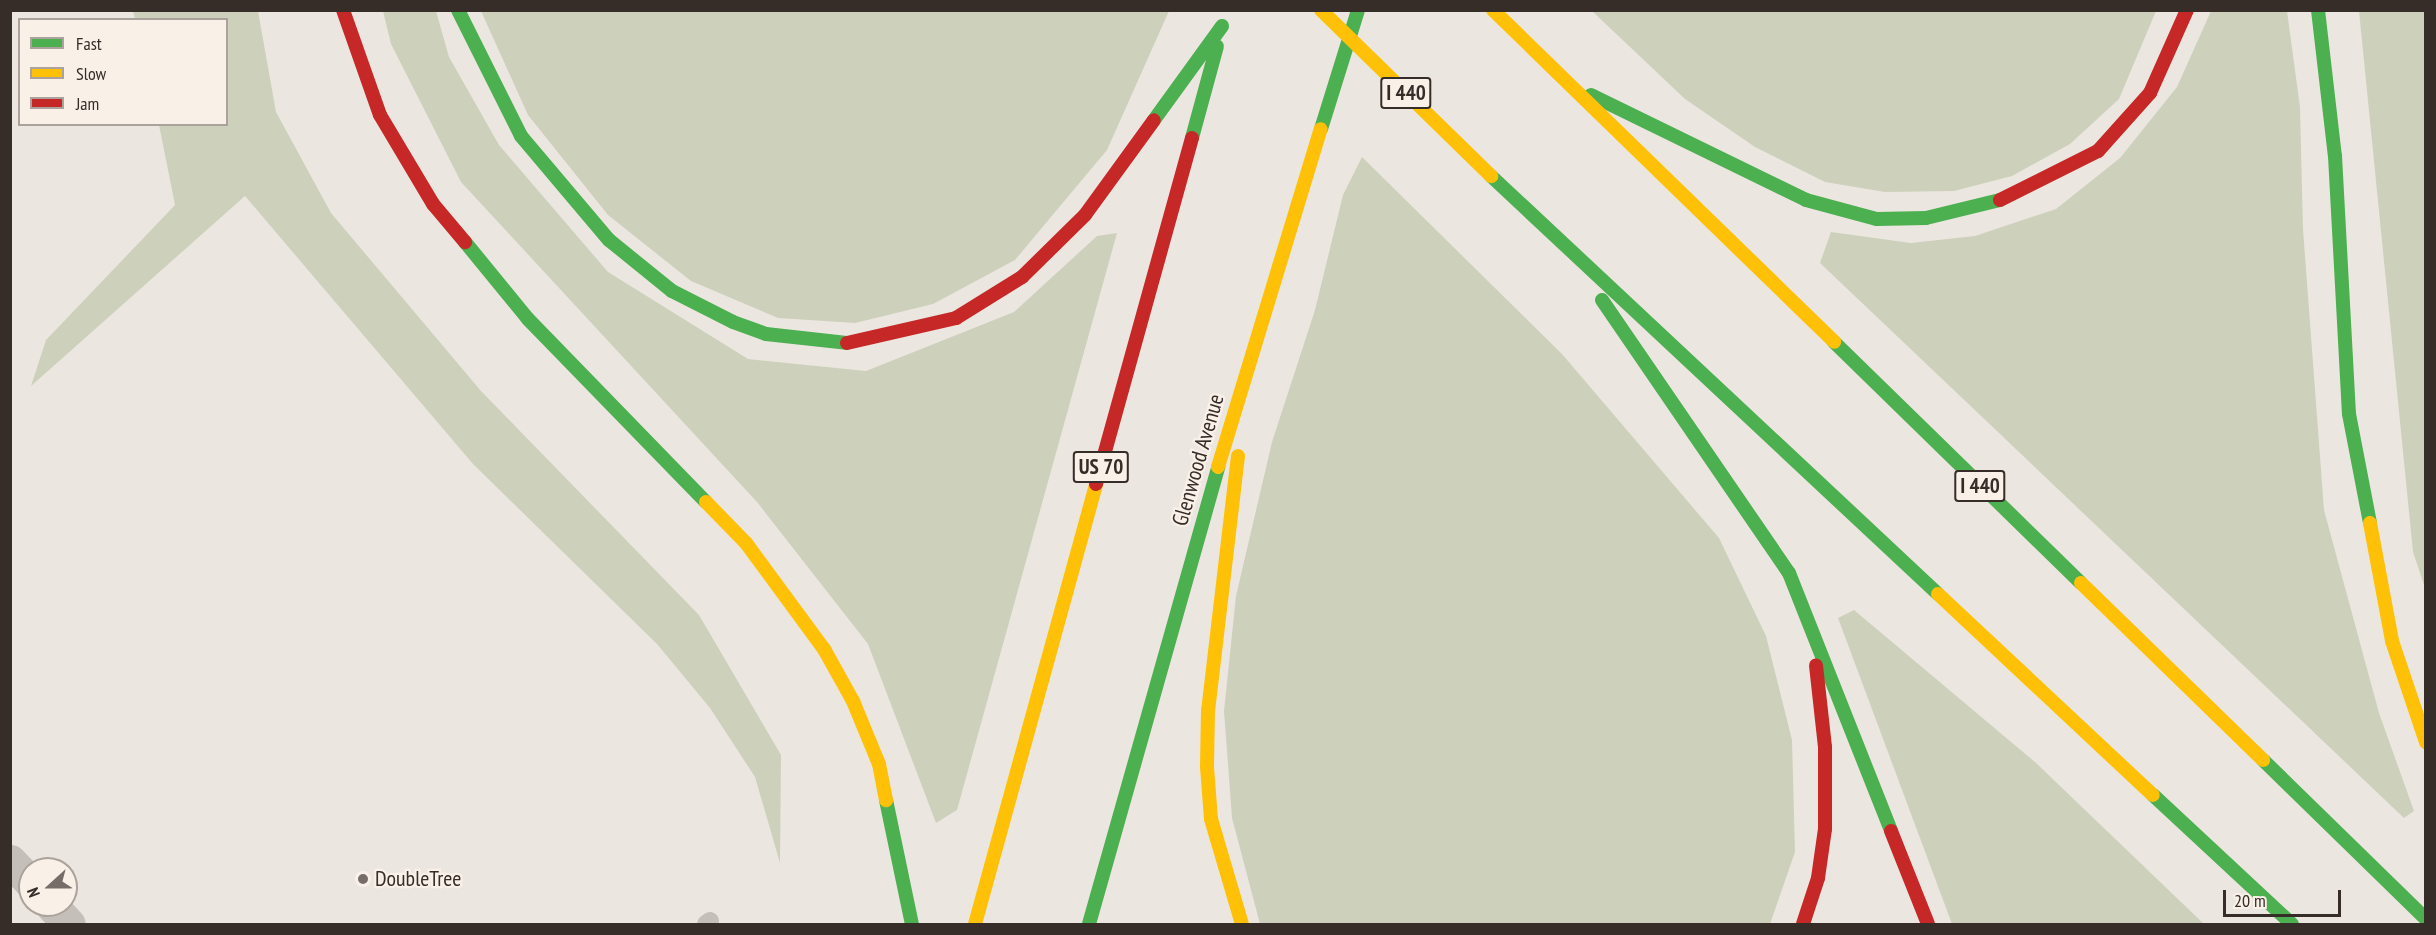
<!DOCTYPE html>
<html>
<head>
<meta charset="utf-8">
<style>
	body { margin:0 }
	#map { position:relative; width:2436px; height:935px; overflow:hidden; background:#ece6e0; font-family:"PT Sans Narrow",sans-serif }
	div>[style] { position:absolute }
	.green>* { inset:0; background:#cdd1bb }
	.lane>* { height:18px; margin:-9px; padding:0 9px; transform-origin:9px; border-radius:9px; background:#c5bfba }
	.street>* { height:33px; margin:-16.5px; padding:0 16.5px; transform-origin:16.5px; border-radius:16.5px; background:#c5bfba }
	.fast>* { height:14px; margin:-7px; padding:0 7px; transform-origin:7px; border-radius:7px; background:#4caf50 }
	.slow>* { height:14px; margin:-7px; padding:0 7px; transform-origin:7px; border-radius:7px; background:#ffc107 }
	.jam>* { height:14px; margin:-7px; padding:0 7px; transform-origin:7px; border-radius:7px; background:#c62828 }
	.slow-bridge>* { height:14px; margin:-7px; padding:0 7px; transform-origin:7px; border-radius:7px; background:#ffc107 }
	.dots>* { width:16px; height:16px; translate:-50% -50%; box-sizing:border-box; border:3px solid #f9f1e8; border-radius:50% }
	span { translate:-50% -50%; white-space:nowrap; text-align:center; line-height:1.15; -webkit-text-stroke:4.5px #f9f1e8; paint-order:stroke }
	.shield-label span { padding:2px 4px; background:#f9f1e8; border:2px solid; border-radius:4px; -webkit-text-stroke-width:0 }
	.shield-label { font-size:21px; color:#362c28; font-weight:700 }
	.street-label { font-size:22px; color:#362c28 }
	.poi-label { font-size:22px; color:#362c28 }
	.left { translate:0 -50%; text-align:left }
	.frame { position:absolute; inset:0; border:12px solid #362c28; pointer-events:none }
	.legend { position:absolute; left:18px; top:18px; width:210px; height:108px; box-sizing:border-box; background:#f9f1e8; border:2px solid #aba29b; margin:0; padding:8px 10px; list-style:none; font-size:18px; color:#362c28 }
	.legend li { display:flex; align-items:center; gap:12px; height:30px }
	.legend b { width:30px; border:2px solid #aba29b }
	.north { position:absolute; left:18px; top:857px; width:60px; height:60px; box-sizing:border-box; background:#f9f1e8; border:2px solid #aba29b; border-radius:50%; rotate:249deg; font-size:16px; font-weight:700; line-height:24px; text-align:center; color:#362c28 }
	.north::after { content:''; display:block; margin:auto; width:21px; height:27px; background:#766d68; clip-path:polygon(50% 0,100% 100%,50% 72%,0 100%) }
	.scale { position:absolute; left:2223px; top:890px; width:118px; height:27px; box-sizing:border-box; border:3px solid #362c28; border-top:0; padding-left:8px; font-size:18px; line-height:21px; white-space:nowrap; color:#362c28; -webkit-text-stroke:4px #f9f1e8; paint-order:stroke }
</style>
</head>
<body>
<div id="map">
	<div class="green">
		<i style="clip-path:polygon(133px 11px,258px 11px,276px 112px,331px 213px,481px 391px,699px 615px,781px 755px,780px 863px,755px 777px,710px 708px,657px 644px,473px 464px,245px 196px,31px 386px,46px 340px,175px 205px,159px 125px,226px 124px,226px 20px,135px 19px)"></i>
		<i style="clip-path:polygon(383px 11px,436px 11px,449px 57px,499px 145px,608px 272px,748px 359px,866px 371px,1014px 312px,1097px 236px,1117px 233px,957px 810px,936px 823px,868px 644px,757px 502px,461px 182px,391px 44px)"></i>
		<i style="clip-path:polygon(481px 11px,1169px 11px,1107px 150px,1015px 260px,933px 304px,855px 323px,778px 318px,691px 281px,608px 215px,528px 115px)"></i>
		<i style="clip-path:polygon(1592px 11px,2156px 11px,2119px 99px,2070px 144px,2012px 176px,1954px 191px,1885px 192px,1825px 182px,1755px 147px,1685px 99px)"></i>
		<i style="clip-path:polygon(2211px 11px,2287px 11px,2300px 107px,2303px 229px,2324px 510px,2379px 713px,2414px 811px,2404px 818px,1820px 263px,1831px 232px,1911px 243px,1975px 236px,2056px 209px,2120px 158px,2177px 87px)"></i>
		<i style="clip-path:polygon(2359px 11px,2425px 11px,2425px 588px,2413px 552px)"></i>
		<i style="clip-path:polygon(1362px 157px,1562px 354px,1719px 538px,1766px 636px,1792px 740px,1795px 852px,1770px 924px,1260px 924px,1232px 818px,1224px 711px,1236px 596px,1272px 442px,1315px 310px,1343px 195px)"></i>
		<i style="clip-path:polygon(1854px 610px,2035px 762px,2204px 924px,1952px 924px,1838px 618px)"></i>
	</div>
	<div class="lane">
		<i style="left:706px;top:924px;width:5px;rotate:-37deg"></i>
	</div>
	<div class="street">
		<i style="left:10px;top:861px;width:29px;rotate:46deg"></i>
		<i style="left:51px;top:905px;width:26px;rotate:47deg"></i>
	</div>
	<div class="fast">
		<i style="left:458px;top:10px;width:141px;rotate:63.4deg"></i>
		<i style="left:521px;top:136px;width:136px;rotate:49.8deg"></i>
		<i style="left:609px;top:240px;width:81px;rotate:39deg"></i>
		<i style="left:672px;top:291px;width:68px;rotate:26.9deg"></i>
		<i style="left:733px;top:322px;width:35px;rotate:20deg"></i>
		<i style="left:766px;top:334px;width:81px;rotate:6.3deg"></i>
		<i style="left:2318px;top:10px;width:147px;rotate:83.4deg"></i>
		<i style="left:2335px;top:156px;width:258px;rotate:86.9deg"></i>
		<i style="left:2349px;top:414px;width:111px;rotate:79.1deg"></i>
		<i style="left:1591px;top:95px;width:239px;rotate:26deg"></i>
		<i style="left:1806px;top:200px;width:73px;rotate:15deg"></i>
		<i style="left:1877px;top:219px;width:49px;rotate:-1.2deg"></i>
		<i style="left:1926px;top:218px;width:76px;rotate:-13.7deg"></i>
		<i style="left:1154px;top:120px;width:116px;rotate:-54.1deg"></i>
		<i style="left:1321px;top:129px;width:125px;rotate:-72.7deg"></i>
		<i style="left:1192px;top:138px;width:95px;rotate:-74.8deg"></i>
		<i style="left:1491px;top:176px;width:612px;rotate:43.08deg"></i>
		<i style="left:465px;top:242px;width:99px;rotate:50.7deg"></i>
		<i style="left:528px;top:319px;width:255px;rotate:45.8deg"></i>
		<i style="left:1602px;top:300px;width:331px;rotate:55.6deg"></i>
		<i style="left:1789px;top:573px;width:277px;rotate:68.4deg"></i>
		<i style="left:1834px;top:342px;width:345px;rotate:44.3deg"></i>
		<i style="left:2263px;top:760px;width:228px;rotate:44.3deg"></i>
		<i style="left:2153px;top:795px;width:190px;rotate:42.9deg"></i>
		<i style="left:886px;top:800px;width:127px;rotate:78.2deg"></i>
		<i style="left:1089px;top:924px;width:475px;rotate:-74.2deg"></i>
	</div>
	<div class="slow">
		<i style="left:1493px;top:10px;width:476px;rotate:44.2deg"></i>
		<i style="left:1238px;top:456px;width:256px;rotate:96.7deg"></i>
		<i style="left:1208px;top:710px;width:57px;rotate:91deg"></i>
		<i style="left:1207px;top:767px;width:52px;rotate:85.6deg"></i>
		<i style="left:1211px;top:819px;width:109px;rotate:73.6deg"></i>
		<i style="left:1218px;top:467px;width:353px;rotate:-73.1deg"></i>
		<i style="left:706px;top:502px;width:57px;rotate:45.7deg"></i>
		<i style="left:746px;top:543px;width:132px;rotate:53.7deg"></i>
		<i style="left:824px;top:649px;width:60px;rotate:60.9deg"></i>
		<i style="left:853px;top:701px;width:68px;rotate:67.6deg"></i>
		<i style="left:879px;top:764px;width:37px;rotate:79deg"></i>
		<i style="left:2370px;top:523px;width:120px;rotate:79.4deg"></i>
		<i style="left:2392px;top:641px;width:107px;rotate:71.4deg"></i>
		<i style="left:2081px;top:583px;width:254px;rotate:44.2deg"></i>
		<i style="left:1938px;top:594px;width:294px;rotate:43.1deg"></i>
		<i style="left:975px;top:924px;width:456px;rotate:-74.6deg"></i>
	</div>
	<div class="jam">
		<i style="left:343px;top:10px;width:111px;rotate:70.6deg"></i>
		<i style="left:380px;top:115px;width:104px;rotate:59.2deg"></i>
		<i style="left:433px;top:204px;width:50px;rotate:49.9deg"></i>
		<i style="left:2000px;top:200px;width:110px;rotate:-26.6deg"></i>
		<i style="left:2098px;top:151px;width:78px;rotate:-48.1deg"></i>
		<i style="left:2150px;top:93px;width:91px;rotate:-66deg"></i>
		<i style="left:847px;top:343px;width:112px;rotate:-12.9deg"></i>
		<i style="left:956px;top:318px;width:78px;rotate:-31.8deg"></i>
		<i style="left:1022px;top:277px;width:88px;rotate:-44.5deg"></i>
		<i style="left:1085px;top:215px;width:117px;rotate:-54deg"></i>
		<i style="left:1096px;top:484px;width:359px;rotate:-74.5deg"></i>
		<i style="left:1891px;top:831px;width:100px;rotate:68.3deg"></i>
		<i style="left:1803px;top:924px;width:48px;rotate:-71.9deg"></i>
		<i style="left:1818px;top:878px;width:49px;rotate:-81.9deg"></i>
		<i style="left:1825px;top:829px;width:82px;rotate:-90deg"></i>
		<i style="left:1825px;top:747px;width:82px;rotate:-96.3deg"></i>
	</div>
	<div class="slow-bridge">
		<i style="left:1321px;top:10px;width:238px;rotate:44.3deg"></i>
	</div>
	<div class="dots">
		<i style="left:363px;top:879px;background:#766d68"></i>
	</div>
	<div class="shield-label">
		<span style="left:1406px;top:93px">I 440</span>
		<span style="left:1101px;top:467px">US 70</span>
		<span style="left:1980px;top:486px">I 440</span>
	</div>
	<div class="street-label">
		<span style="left:1198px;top:460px;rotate:-74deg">Glenwood Avenue</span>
	</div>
	<div class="poi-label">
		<span class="left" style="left:375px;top:879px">DoubleTree</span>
	</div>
	<div class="frame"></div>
	<ul class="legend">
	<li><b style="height:8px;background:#4caf50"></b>Fast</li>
	<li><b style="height:8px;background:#ffc107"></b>Slow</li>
	<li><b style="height:8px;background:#c62828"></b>Jam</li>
	</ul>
	<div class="north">N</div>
	<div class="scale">20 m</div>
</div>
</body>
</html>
